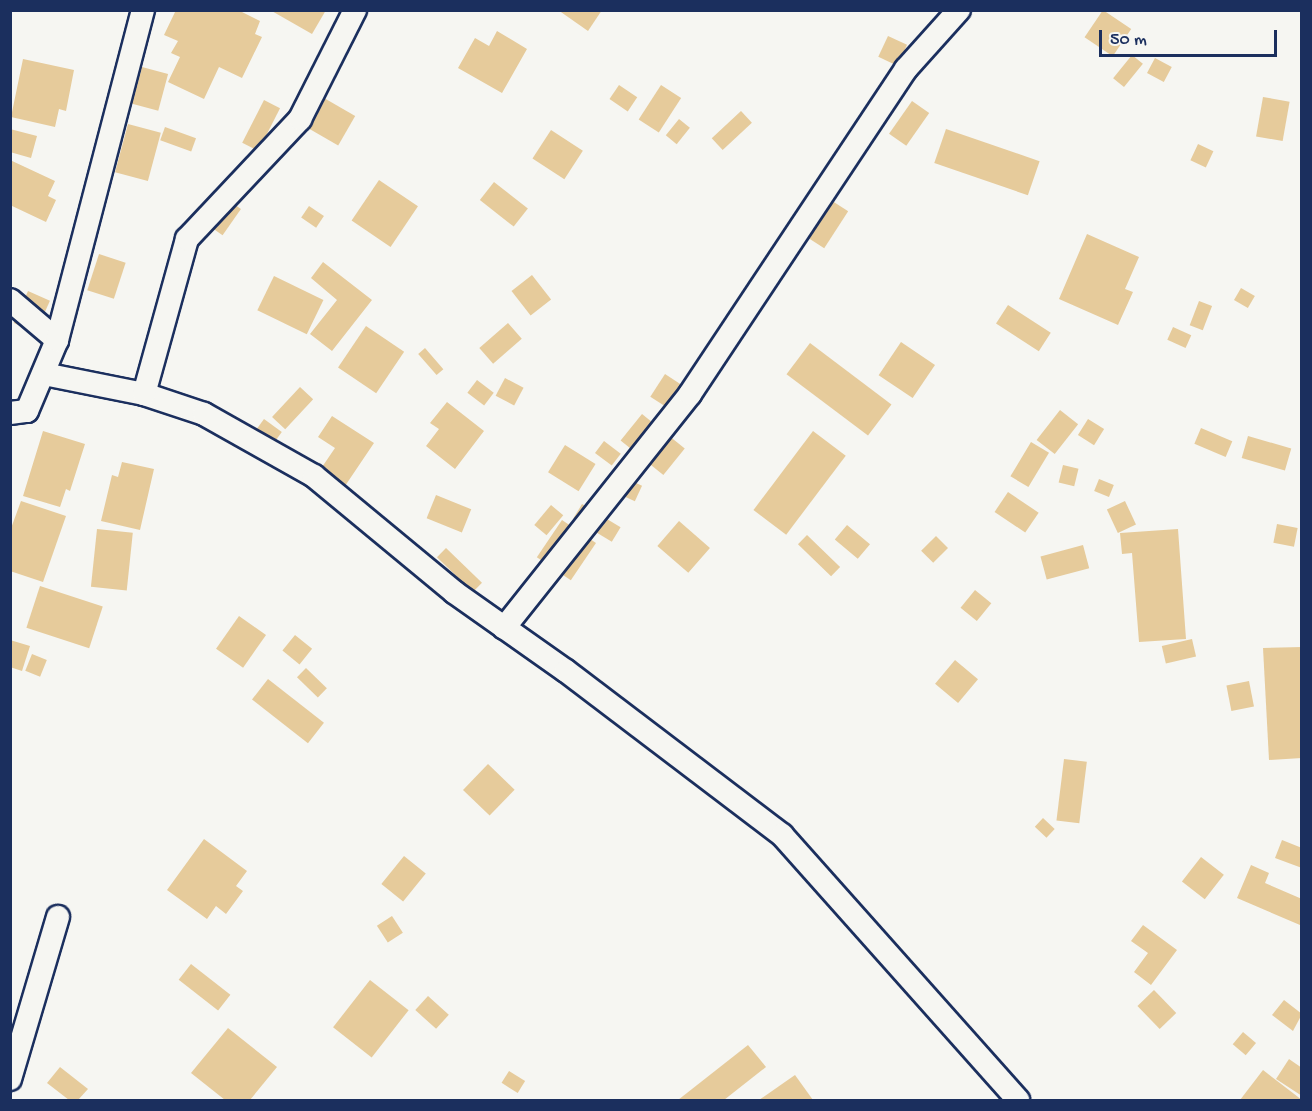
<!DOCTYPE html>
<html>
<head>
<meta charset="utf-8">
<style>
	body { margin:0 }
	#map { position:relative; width:1312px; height:1111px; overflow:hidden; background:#f6f6f2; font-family:"Gochi Hand",sans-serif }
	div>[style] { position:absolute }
	.building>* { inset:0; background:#e6cb9b; transform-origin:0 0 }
	.roads { filter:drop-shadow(2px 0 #1b2f5e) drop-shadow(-2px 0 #1b2f5e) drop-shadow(0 2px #1b2f5e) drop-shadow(0 -2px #1b2f5e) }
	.street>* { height:22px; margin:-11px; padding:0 11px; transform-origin:11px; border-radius:11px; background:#f6f6f2 }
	span { translate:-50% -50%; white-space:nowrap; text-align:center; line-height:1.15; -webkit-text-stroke:4.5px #f6f6f2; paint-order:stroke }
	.frame { position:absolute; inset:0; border:12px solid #1b2f5e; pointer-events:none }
	.scale { position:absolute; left:1099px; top:30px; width:178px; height:27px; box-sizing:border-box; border:3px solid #1b2f5e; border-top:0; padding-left:8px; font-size:18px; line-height:21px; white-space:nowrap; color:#1b2f5e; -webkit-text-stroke:4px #f6f6f2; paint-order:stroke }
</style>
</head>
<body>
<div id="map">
	<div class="building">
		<i style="clip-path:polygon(176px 10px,238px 10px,260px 21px,255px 34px,262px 37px,242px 78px,219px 67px,204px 99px,168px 82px,180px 57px,171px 53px,178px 41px,164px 35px)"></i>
		<i style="clip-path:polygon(270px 10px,326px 10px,312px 34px)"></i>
		<i style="clip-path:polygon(558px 10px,602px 10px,588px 31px)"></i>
		<i style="left:1103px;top:10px;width:34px;height:33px;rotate:34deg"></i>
		<i style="clip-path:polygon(497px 31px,527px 49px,502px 93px,458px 68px,475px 38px,489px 46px)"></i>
		<i style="left:888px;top:36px;width:21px;height:23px;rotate:25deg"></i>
		<i style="left:1132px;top:55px;width:14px;height:30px;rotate:39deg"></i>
		<i style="left:1155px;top:58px;width:19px;height:17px;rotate:28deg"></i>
		<i style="clip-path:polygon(23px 59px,74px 70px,66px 111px,59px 109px,55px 127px,11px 117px)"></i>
		<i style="left:142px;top:67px;width:27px;height:38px;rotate:15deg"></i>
		<i style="left:619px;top:85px;width:22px;height:17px;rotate:34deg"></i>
		<i style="left:661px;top:85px;width:24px;height:41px;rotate:33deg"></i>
		<i style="left:1263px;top:97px;width:27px;height:40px;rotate:10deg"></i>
		<i style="left:324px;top:98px;width:36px;height:34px;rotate:30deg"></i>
		<i style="left:264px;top:100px;width:18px;height:48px;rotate:27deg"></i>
		<i style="left:912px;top:101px;width:21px;height:40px;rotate:35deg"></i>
		<i style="left:741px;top:111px;width:16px;height:40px;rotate:47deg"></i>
		<i style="left:679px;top:119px;width:14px;height:21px;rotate:39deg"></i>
		<i style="left:128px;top:124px;width:34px;height:50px;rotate:15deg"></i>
		<i style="left:165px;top:127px;width:33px;height:14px;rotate:20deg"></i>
		<i style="clip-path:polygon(10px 129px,37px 136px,31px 158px,10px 152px)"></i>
		<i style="left:946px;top:129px;width:99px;height:36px;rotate:19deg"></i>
		<i style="left:551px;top:130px;width:38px;height:34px;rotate:33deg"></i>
		<i style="left:1198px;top:144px;width:17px;height:18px;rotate:25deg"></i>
		<i style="clip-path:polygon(10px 160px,55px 181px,48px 196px,56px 200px,46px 222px,10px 205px)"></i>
		<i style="left:379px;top:180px;width:47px;height:49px;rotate:34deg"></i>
		<i style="left:494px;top:182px;width:43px;height:23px;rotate:38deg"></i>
		<i style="left:218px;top:193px;width:28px;height:32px;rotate:35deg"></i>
		<i style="left:823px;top:195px;width:30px;height:44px;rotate:33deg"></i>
		<i style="left:309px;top:206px;width:18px;height:14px;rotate:34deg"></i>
		<i style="clip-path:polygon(1087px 234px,1139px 257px,1125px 289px,1133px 292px,1118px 325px,1059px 299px)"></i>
		<i style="left:99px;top:254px;width:28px;height:38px;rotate:18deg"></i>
		<i style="clip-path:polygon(323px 262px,372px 300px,332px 351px,310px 334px,337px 300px,311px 278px)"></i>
		<i style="left:532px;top:275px;width:31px;height:26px;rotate:52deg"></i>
		<i style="left:274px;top:276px;width:55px;height:38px;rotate:26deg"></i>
		<i style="left:1241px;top:288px;width:16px;height:14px;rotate:30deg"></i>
		<i style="left:28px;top:291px;width:24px;height:35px;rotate:24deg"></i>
		<i style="left:1199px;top:301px;width:14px;height:26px;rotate:21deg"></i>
		<i style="left:1008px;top:305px;width:51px;height:22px;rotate:33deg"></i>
		<i style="left:508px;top:323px;width:21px;height:38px;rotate:49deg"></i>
		<i style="left:366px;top:326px;width:46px;height:50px;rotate:34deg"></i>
		<i style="left:1173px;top:327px;width:20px;height:14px;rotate:24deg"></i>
		<i style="left:901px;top:342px;width:41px;height:40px;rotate:34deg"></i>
		<i style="left:810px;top:343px;width:102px;height:39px;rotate:37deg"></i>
		<i style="left:425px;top:348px;width:28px;height:9px;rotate:49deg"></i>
		<i style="left:665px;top:374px;width:20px;height:27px;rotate:33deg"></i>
		<i style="left:505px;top:378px;width:21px;height:20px;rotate:28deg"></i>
		<i style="left:477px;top:380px;width:21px;height:16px;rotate:37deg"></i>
		<i style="left:300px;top:387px;width:18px;height:41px;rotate:43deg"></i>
		<i style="clip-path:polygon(447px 402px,484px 431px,455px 469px,426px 446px,439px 429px,430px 423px)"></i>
		<i style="left:1060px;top:410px;width:23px;height:38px;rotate:38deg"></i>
		<i style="left:642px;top:414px;width:55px;height:34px;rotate:39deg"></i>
		<i style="clip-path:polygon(332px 416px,374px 443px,345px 486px,320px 470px,335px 448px,318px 437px)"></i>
		<i style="left:264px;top:419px;width:22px;height:21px;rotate:36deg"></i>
		<i style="left:1088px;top:419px;width:19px;height:19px;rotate:32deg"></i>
		<i style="left:1201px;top:428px;width:34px;height:17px;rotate:23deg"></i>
		<i style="clip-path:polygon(43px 431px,85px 444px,70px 491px,66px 489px,60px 507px,23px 496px)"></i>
		<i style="left:813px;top:431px;width:41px;height:99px;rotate:37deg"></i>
		<i style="left:1248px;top:436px;width:45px;height:23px;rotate:16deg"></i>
		<i style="left:604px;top:441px;width:21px;height:15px;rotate:37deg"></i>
		<i style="left:1031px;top:442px;width:21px;height:40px;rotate:31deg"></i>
		<i style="left:565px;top:445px;width:36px;height:32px;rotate:32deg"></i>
		<i style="clip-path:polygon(122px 462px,154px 469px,140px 530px,101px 521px,112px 475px,118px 477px)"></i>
		<i style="left:1063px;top:465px;width:16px;height:18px;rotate:14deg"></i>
		<i style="left:623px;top:477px;width:21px;height:17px;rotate:25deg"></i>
		<i style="left:1099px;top:479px;width:16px;height:13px;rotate:22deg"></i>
		<i style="left:1008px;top:492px;width:37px;height:24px;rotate:34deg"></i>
		<i style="left:436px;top:495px;width:38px;height:25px;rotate:22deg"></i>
		<i style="clip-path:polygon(21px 501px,66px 516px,43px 582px,10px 571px,10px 531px)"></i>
		<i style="left:1125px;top:501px;width:26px;height:20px;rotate:65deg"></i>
		<i style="left:582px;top:504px;width:45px;height:17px;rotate:31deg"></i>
		<i style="left:551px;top:505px;width:16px;height:26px;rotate:40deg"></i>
		<i style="left:562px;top:520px;width:41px;height:45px;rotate:34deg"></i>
		<i style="left:679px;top:521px;width:41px;height:33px;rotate:41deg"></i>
		<i style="left:1277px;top:524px;width:21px;height:19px;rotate:11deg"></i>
		<i style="left:847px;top:525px;width:30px;height:19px;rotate:40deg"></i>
		<i style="left:97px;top:529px;width:36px;height:58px;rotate:6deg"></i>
		<i style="clip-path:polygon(1178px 529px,1186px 639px,1139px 642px,1132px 553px,1122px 554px,1120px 533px)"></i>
		<i style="left:807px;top:535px;width:46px;height:13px;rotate:44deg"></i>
		<i style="left:936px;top:536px;width:17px;height:21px;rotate:45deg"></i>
		<i style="left:1083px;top:545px;width:24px;height:44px;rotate:75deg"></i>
		<i style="left:446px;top:548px;width:50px;height:13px;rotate:44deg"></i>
		<i style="left:40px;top:586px;width:66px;height:44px;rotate:18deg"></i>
		<i style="left:975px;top:590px;width:21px;height:23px;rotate:39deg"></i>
		<i style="left:239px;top:616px;width:33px;height:40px;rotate:35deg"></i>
		<i style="left:295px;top:635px;width:22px;height:20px;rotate:39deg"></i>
		<i style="left:1192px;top:639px;width:18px;height:31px;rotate:77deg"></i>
		<i style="clip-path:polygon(10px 640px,30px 646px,22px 671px,10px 667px)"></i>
		<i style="clip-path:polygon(1302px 647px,1302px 758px,1269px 760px,1263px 648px)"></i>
		<i style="left:32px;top:654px;width:16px;height:18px;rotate:22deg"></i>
		<i style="left:955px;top:660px;width:30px;height:31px;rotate:40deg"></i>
		<i style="left:306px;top:668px;width:29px;height:13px;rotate:44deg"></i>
		<i style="left:268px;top:679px;width:71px;height:26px;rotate:38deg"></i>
		<i style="left:1249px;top:681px;width:26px;height:23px;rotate:79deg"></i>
		<i style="left:1064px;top:759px;width:23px;height:62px;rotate:7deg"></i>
		<i style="left:488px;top:764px;width:37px;height:36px;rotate:44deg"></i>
		<i style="left:1043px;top:818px;width:16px;height:12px;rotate:43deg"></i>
		<i style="clip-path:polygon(204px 839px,247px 871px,236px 886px,243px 891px,226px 914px,216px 906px,207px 919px,167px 890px)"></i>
		<i style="clip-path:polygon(1282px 840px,1302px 848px,1302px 868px,1275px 858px)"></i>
		<i style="left:404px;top:856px;width:28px;height:36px;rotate:39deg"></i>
		<i style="left:1201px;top:857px;width:29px;height:31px;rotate:38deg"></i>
		<i style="clip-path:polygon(1251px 865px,1269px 873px,1265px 883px,1302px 899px,1300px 925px,1237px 898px)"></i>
		<i style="left:392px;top:916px;width:20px;height:18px;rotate:57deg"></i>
		<i style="clip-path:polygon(1143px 925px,1177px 950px,1151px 985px,1134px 972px,1148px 953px,1131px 941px)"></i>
		<i style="left:191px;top:964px;width:50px;height:20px;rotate:38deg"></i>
		<i style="left:370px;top:980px;width:49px;height:60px;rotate:38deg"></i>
		<i style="left:1154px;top:990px;width:32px;height:23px;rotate:46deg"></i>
		<i style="left:428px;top:996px;width:28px;height:19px;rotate:42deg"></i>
		<i style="clip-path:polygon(1284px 1000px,1302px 1014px,1293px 1031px,1272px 1015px)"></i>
		<i style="clip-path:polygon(228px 1028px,277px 1067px,250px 1100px,225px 1100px,191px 1073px)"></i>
		<i style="left:1243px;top:1032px;width:17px;height:16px;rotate:40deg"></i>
		<i style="clip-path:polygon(748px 1045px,766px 1067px,724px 1100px,678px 1100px)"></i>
		<i style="clip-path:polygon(1289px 1059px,1302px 1068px,1302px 1096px,1276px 1079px)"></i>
		<i style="clip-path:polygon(60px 1067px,88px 1089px,78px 1100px,69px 1100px,47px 1083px)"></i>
		<i style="clip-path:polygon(1263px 1070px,1302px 1100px,1240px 1100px)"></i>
		<i style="left:509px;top:1071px;width:19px;height:14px;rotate:32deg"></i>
		<i style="clip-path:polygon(795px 1075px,813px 1100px,759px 1100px)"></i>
	</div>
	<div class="roads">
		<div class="street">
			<i style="left:10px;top:300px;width:62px;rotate:40.4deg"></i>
			<i style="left:44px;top:374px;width:102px;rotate:11.3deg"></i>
			<i style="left:144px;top:394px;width:63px;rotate:18.4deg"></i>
			<i style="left:204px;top:414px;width:126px;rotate:29.4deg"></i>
			<i style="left:314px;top:476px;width:182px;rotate:39.6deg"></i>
			<i style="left:454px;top:592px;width:137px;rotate:35.2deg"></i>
			<i style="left:566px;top:671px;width:271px;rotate:37.2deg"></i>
			<i style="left:782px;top:835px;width:355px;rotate:48.3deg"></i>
			<i style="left:144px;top:394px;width:161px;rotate:-74.5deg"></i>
			<i style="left:187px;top:239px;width:165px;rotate:-46.7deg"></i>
			<i style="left:300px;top:119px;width:122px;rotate:-63.2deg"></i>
			<i style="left:10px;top:413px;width:17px;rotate:-7deg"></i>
			<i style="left:27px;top:411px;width:77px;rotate:-67.1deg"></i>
			<i style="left:57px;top:340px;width:341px;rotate:-75.4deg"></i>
			<i style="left:504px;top:628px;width:299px;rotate:-51.5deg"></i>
			<i style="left:690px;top:394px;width:390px;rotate:-56.4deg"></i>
			<i style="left:906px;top:69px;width:79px;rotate:-48.1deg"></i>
			<i style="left:10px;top:1079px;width:169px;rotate:-73.5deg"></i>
		</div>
	</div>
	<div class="frame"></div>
	<div class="scale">50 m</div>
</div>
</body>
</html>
